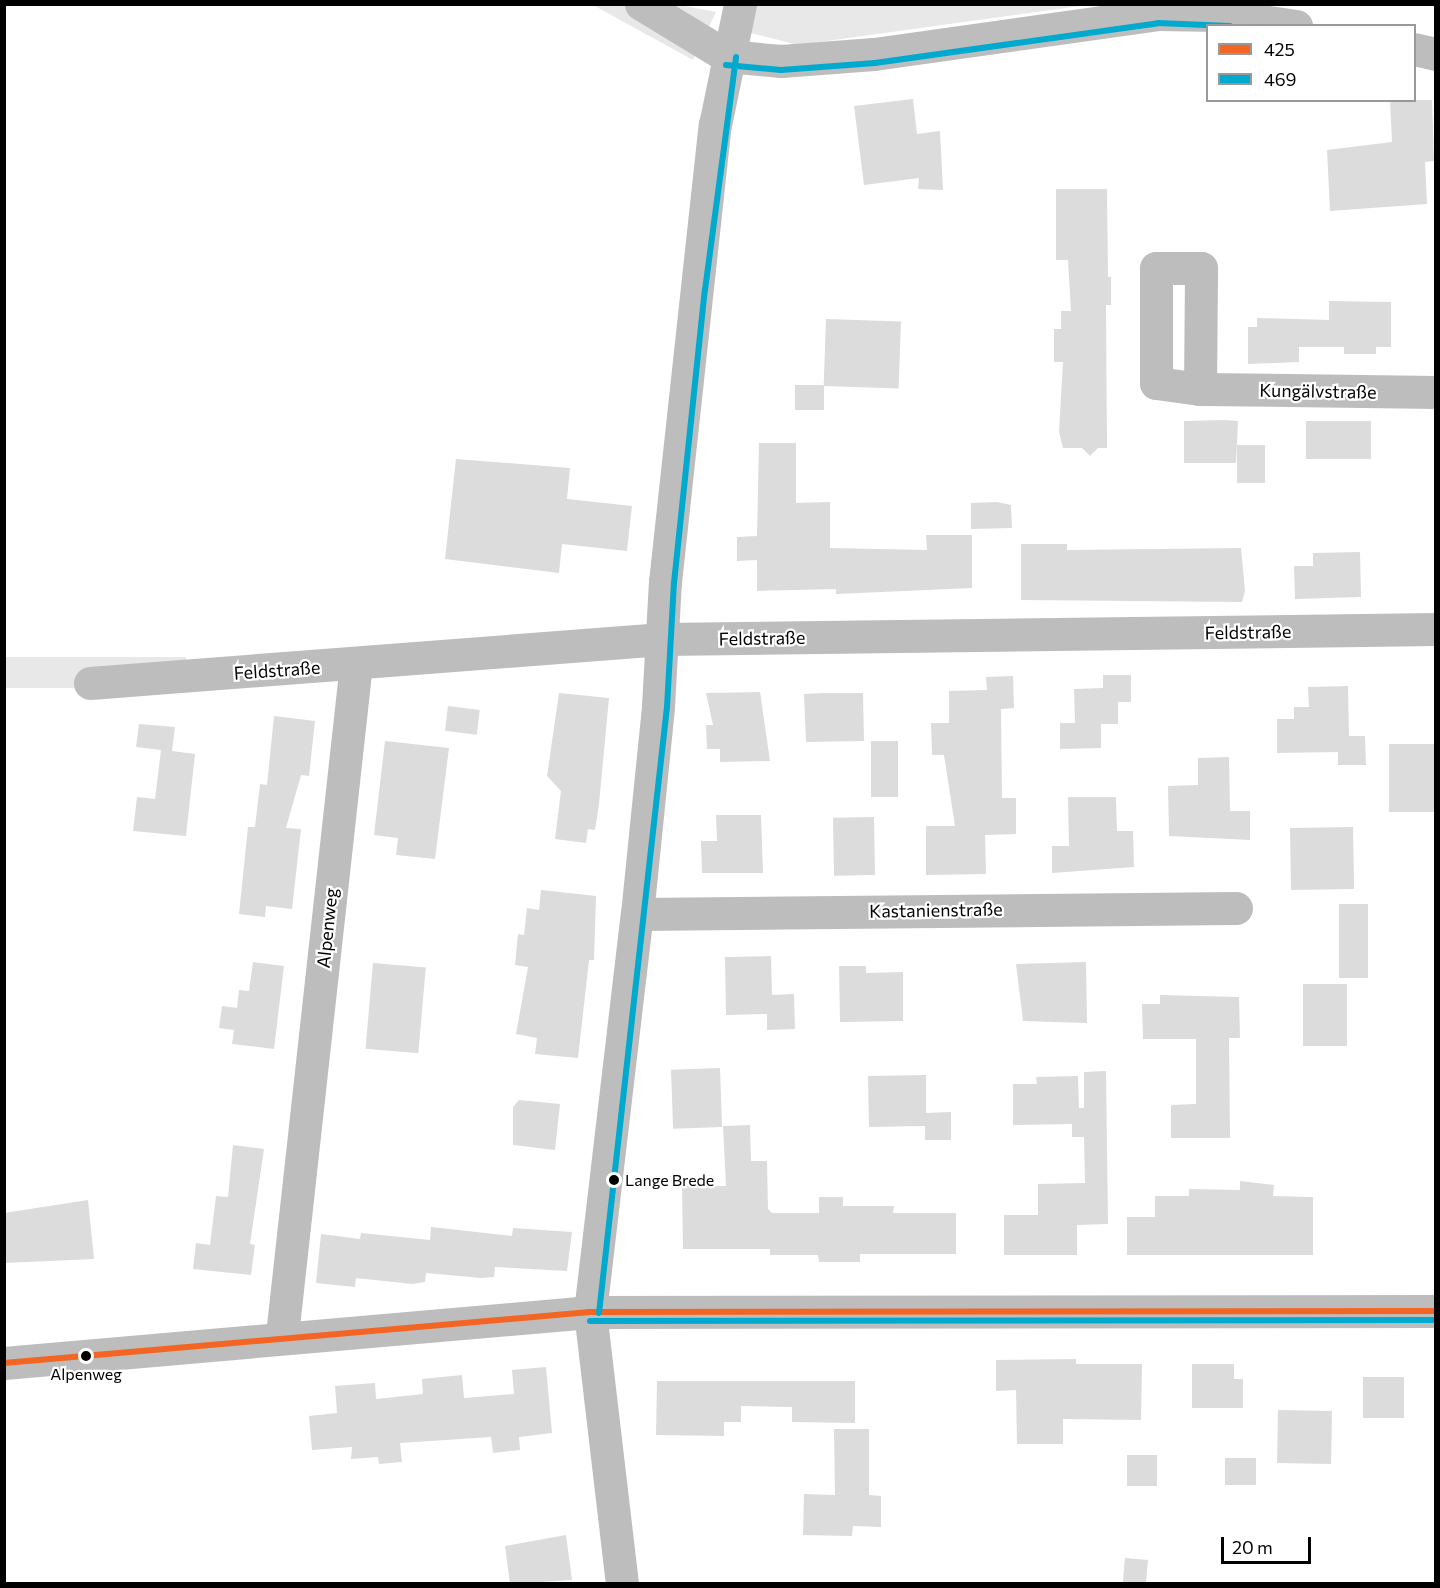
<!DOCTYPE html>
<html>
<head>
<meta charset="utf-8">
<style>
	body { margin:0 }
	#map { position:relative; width:1440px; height:1588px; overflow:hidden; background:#fff; font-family:Commissioner,sans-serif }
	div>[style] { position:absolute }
	.green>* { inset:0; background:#e8e8e8; transform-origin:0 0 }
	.building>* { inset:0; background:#dcdcdc; transform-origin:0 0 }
	.minor>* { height:33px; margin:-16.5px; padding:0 16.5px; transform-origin:16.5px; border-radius:16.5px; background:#bdbdbd }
	.bus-1>* { height:6px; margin:-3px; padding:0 3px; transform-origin:3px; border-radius:3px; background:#f26522 }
	.bus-2>* { height:6px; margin:-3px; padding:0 3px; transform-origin:3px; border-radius:3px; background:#00a9ce }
	.dots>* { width:16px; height:16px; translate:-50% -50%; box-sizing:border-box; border:3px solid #fff; border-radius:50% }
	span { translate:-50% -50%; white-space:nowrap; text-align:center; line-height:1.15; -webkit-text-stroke:4.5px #fff; paint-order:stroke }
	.bus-label { font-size:16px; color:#000 }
	.left { translate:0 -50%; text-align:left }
	.street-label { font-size:18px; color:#000 }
	.frame { position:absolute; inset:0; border:6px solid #000; pointer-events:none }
	.legend { position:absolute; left:1206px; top:24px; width:210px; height:78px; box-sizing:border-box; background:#fff; border:2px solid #999; margin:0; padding:8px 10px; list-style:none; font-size:18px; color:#000 }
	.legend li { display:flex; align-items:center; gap:12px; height:30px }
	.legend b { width:30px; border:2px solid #999 }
	.scale { position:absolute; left:1221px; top:1537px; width:90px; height:27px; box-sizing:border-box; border:3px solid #000; border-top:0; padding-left:8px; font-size:18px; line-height:21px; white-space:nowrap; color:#000; -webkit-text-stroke:4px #fff; paint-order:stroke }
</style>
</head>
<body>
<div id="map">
	<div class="green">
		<i style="clip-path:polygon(593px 5px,679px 5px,716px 12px,693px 60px)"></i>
		<i style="clip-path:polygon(749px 5px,1087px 5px,798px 45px,743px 31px)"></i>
		<i style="left:186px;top:657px;width:31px;height:182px;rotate:90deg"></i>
	</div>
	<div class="building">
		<i style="clip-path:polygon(913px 99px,917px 134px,940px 131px,943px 190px,918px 189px,919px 178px,864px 185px,854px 106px)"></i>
		<i style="clip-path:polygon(1390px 100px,1432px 100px,1434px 161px,1425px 162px,1427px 204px,1330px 211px,1327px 150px,1392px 142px)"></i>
		<i style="clip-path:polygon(1056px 189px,1107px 189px,1108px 277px,1111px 277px,1111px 305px,1106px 305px,1107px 448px,1098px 448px,1090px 456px,1082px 448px,1063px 448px,1059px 432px,1063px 362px,1054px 362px,1054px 329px,1061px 329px,1061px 311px,1071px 311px,1068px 260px,1056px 260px)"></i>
		<i style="clip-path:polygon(1329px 301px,1391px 302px,1391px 347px,1376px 347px,1376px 354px,1344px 354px,1344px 347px,1299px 347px,1299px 362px,1248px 364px,1248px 327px,1257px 327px,1257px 318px,1329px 320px)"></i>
		<i style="left:826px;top:319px;width:75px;height:67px;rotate:2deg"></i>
		<i style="left:795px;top:385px;width:29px;height:25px"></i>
		<i style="clip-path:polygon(1224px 420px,1238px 421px,1236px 463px,1184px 463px,1184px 421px)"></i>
		<i style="left:1306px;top:421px;width:65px;height:38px"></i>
		<i style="clip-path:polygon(759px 443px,796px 443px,796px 503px,830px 502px,830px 548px,927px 550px,926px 535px,972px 535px,972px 588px,836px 594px,836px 589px,757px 591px,757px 560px,737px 561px,737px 537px,757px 536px)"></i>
		<i style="left:1237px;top:445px;width:28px;height:38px"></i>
		<i style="clip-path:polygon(456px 459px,570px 468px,567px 499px,632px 506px,627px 551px,562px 544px,559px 573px,445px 559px)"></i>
		<i style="clip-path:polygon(997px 502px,1011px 505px,1012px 528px,971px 529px,971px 503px)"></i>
		<i style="clip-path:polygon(1021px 544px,1067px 544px,1067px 550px,1241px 548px,1245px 591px,1242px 602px,1021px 600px)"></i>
		<i style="clip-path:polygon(1360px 552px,1361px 597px,1295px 599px,1294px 566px,1313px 566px,1313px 553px)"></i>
		<i style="clip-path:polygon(1103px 675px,1131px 675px,1131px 702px,1118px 702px,1118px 724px,1101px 724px,1101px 748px,1060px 749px,1060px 723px,1075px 723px,1074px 689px,1103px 688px)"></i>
		<i style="clip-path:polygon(1013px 676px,1014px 708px,1001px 709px,1002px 798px,1016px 798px,1016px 834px,985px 835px,986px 874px,926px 875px,926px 826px,955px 826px,944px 755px,932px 755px,931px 723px,949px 723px,949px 691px,987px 690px,986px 677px)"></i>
		<i style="clip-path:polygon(1348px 686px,1349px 736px,1365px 736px,1366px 765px,1338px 765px,1338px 752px,1277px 753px,1277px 719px,1294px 719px,1294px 707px,1309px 707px,1308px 687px)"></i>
		<i style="clip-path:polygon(760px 692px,770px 761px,720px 762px,720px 749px,707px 749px,706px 725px,713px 725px,706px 693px)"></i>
		<i style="clip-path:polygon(559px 693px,609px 698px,599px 804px,595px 830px,588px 829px,586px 843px,555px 839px,561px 791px,547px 776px)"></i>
		<i style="clip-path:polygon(826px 693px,863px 693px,864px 741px,806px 742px,804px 694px)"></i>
		<i style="left:448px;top:706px;width:32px;height:25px;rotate:7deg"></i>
		<i style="clip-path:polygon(274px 716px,315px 721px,309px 776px,301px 775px,286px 828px,301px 829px,292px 909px,266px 906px,265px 917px,239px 914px,248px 827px,255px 827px,260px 784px,267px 785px)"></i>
		<i style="clip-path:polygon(139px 724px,175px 727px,172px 751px,195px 754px,186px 836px,133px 831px,137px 797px,155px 799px,161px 750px,136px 747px)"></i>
		<i style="clip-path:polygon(385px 741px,449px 748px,435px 859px,396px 855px,398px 838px,374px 835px)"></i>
		<i style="left:871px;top:741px;width:27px;height:56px"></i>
		<i style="left:1436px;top:744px;width:68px;height:47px;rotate:90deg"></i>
		<i style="clip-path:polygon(1229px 757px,1230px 811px,1250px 811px,1250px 840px,1169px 836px,1168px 786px,1198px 785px,1198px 758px)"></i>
		<i style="clip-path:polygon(1068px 797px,1116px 797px,1117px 831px,1133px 831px,1134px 867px,1052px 873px,1052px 846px,1069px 846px)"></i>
		<i style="clip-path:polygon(716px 815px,761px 815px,763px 873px,702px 873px,701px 841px,717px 841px)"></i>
		<i style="left:874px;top:817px;width:58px;height:41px;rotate:89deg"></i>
		<i style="left:1353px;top:827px;width:62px;height:63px;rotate:89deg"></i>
		<i style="clip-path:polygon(541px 890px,596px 896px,594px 960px,589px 960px,578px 1058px,535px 1054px,537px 1038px,516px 1034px,528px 967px,515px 965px,518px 934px,524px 935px,527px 908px,539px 910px)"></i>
		<i style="left:1339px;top:904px;width:29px;height:74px"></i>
		<i style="clip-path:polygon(771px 956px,772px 995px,794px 994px,795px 1029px,767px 1030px,767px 1014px,726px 1015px,725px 957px)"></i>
		<i style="clip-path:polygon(253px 962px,284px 966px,274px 1049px,232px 1044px,234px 1030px,219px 1028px,222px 1006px,237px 1008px,239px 990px,249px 991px)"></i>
		<i style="clip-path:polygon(1086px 962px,1087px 1023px,1023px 1021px,1016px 964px)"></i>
		<i style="left:373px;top:963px;width:53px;height:86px;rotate:5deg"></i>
		<i style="clip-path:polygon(839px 966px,866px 966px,866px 973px,903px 972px,903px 1021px,840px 1022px)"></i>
		<i style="left:1303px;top:984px;width:44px;height:62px"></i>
		<i style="clip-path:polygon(1160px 995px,1239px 997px,1240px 1038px,1229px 1038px,1230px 1138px,1171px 1138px,1171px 1105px,1196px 1104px,1196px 1039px,1143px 1039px,1142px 1004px,1160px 1004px)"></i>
		<i style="left:720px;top:1068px;width:59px;height:49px;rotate:88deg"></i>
		<i style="clip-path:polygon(1106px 1071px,1108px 1224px,1077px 1225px,1077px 1255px,1004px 1255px,1004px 1215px,1038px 1215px,1038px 1184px,1085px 1183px,1084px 1137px,1072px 1137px,1072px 1124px,1013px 1125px,1013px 1084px,1037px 1084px,1036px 1077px,1078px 1076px,1079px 1108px,1084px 1108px,1084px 1072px)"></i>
		<i style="clip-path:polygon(926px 1075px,926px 1113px,951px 1112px,951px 1140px,925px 1140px,925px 1126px,869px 1127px,868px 1076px)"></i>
		<i style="clip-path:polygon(519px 1100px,560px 1104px,555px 1150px,513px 1145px,513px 1107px)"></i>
		<i style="clip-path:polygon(750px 1125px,751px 1161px,767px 1161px,768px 1209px,772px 1213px,819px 1213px,819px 1197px,843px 1197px,843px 1206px,894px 1206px,893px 1213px,956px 1213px,956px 1254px,860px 1254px,860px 1262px,819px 1262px,818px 1255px,770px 1255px,770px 1249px,683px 1249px,682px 1186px,726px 1186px,723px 1126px)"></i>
		<i style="clip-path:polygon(233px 1145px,264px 1149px,250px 1244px,255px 1245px,251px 1275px,193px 1269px,196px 1243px,210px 1245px,216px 1196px,228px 1197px)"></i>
		<i style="clip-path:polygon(1240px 1181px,1274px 1185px,1273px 1196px,1313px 1197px,1313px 1255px,1127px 1255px,1127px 1217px,1155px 1217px,1155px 1196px,1189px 1196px,1189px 1189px,1240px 1190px)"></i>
		<i style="clip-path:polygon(88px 1200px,94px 1259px,4px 1263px,4px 1213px)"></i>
		<i style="clip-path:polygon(431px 1227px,512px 1236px,513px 1228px,572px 1232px,567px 1271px,495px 1267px,494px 1277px,481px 1278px,426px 1273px,425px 1282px,412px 1284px,356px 1278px,355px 1287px,316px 1283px,321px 1234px,360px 1239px,361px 1233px,430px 1240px)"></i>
		<i style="clip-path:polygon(1076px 1359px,1076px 1364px,1142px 1364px,1141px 1420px,1063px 1419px,1063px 1444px,1017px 1444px,1016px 1390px,996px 1391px,996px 1360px)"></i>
		<i style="clip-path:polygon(1192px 1364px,1234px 1364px,1234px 1379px,1243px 1379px,1243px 1408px,1192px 1408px)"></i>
		<i style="clip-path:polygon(546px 1367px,552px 1433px,519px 1437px,520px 1450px,493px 1453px,491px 1437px,400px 1443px,402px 1462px,379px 1464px,378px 1457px,351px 1459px,352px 1447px,312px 1450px,309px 1416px,337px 1413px,335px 1386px,375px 1383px,376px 1399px,423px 1394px,422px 1379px,462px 1375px,464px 1398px,514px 1394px,512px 1370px)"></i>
		<i style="left:1363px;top:1377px;width:41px;height:41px"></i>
		<i style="clip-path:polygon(657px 1381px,855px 1381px,855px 1423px,792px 1422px,792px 1407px,741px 1406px,741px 1422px,724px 1422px,724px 1436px,656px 1435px)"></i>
		<i style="left:1278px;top:1410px;width:54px;height:53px;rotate:1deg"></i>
		<i style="clip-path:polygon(834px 1429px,869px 1429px,869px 1495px,881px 1496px,881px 1527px,853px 1526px,852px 1536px,803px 1535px,804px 1494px,835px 1495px)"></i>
		<i style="left:1127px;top:1455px;width:30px;height:31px"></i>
		<i style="left:1225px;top:1458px;width:31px;height:27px"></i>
		<i style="clip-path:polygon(566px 1535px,572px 1580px,510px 1584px,505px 1546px)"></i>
		<i style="left:1125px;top:1558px;width:23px;height:26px;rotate:5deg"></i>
	</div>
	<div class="minor">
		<i style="left:641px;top:4px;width:100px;rotate:31.2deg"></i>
		<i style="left:727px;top:56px;width:54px;rotate:5.3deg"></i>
		<i style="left:781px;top:61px;width:93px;rotate:-4.3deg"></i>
		<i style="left:874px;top:54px;width:286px;rotate:-8deg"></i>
		<i style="left:1157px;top:14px;width:63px;rotate:0.9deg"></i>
		<i style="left:1220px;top:15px;width:77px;rotate:8.2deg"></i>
		<i style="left:1414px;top:49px;width:23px;rotate:13deg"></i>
		<i style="left:1200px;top:389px;width:121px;rotate:-89.5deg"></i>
		<i style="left:1201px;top:268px;width:45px;rotate:180deg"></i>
		<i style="left:1156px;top:268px;width:115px;rotate:90deg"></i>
		<i style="left:1156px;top:383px;width:44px;rotate:7.8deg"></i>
		<i style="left:1200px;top:389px;width:236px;rotate:0.7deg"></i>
		<i style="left:90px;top:683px;width:574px;rotate:-4.4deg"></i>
		<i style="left:662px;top:639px;width:774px;rotate:-0.74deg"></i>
		<i style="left:637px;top:914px;width:599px;rotate:-0.57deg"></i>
		<i style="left:282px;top:1335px;width:675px;rotate:-83.71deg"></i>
		<i style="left:4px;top:1363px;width:588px;rotate:-4.97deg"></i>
		<i style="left:590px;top:1312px;width:846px;rotate:-0.07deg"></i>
		<i style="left:622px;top:1584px;width:274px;rotate:-96.7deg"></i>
		<i style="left:590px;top:1312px;width:401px;rotate:-83.3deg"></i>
		<i style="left:637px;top:914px;width:209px;rotate:-84.2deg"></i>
		<i style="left:658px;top:706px;width:124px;rotate:-86.8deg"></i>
		<i style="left:665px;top:582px;width:460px;rotate:-83.8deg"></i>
		<i style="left:715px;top:125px;width:124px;rotate:-78.3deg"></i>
	</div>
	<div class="bus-1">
		<i style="left:4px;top:1363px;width:588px;rotate:-4.97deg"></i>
		<i style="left:590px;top:1312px;width:846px;rotate:-0.07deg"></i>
	</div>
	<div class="bus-2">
		<i style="left:726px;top:65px;width:55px;rotate:5.2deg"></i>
		<i style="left:781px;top:70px;width:94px;rotate:-4.3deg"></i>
		<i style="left:875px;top:63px;width:286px;rotate:-8deg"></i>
		<i style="left:1158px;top:23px;width:72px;rotate:2.4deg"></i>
		<i style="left:599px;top:1313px;width:610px;rotate:-83.6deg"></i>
		<i style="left:667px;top:707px;width:124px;rotate:-86.8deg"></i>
		<i style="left:674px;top:583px;width:295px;rotate:-84deg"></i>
		<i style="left:705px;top:290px;width:235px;rotate:-82.4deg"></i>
		<i style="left:590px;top:1321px;width:846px;rotate:-0.07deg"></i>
	</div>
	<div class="dots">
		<i style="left:614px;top:1180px;background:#000"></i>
		<i style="left:86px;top:1356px;background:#000"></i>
	</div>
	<div class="bus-label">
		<span class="left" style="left:625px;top:1180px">Lange Brede</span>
		<span style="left:86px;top:1374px">Alpenweg</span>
	</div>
	<div class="street-label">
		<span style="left:1318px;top:391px;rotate:1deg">Kungälvstraße</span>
		<span style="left:1248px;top:632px;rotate:-1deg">Feldstraße</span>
		<span style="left:762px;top:638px;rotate:-1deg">Feldstraße</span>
		<span style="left:277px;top:670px;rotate:-4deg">Feldstraße</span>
		<span style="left:936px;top:910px;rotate:-1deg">Kastanienstraße</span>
		<span style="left:327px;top:928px;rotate:-84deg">Alpenweg</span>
	</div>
	<div class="frame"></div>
	<ul class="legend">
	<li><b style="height:8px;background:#f26522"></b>425</li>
	<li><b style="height:8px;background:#00a9ce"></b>469</li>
	</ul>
	<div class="scale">20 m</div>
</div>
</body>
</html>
